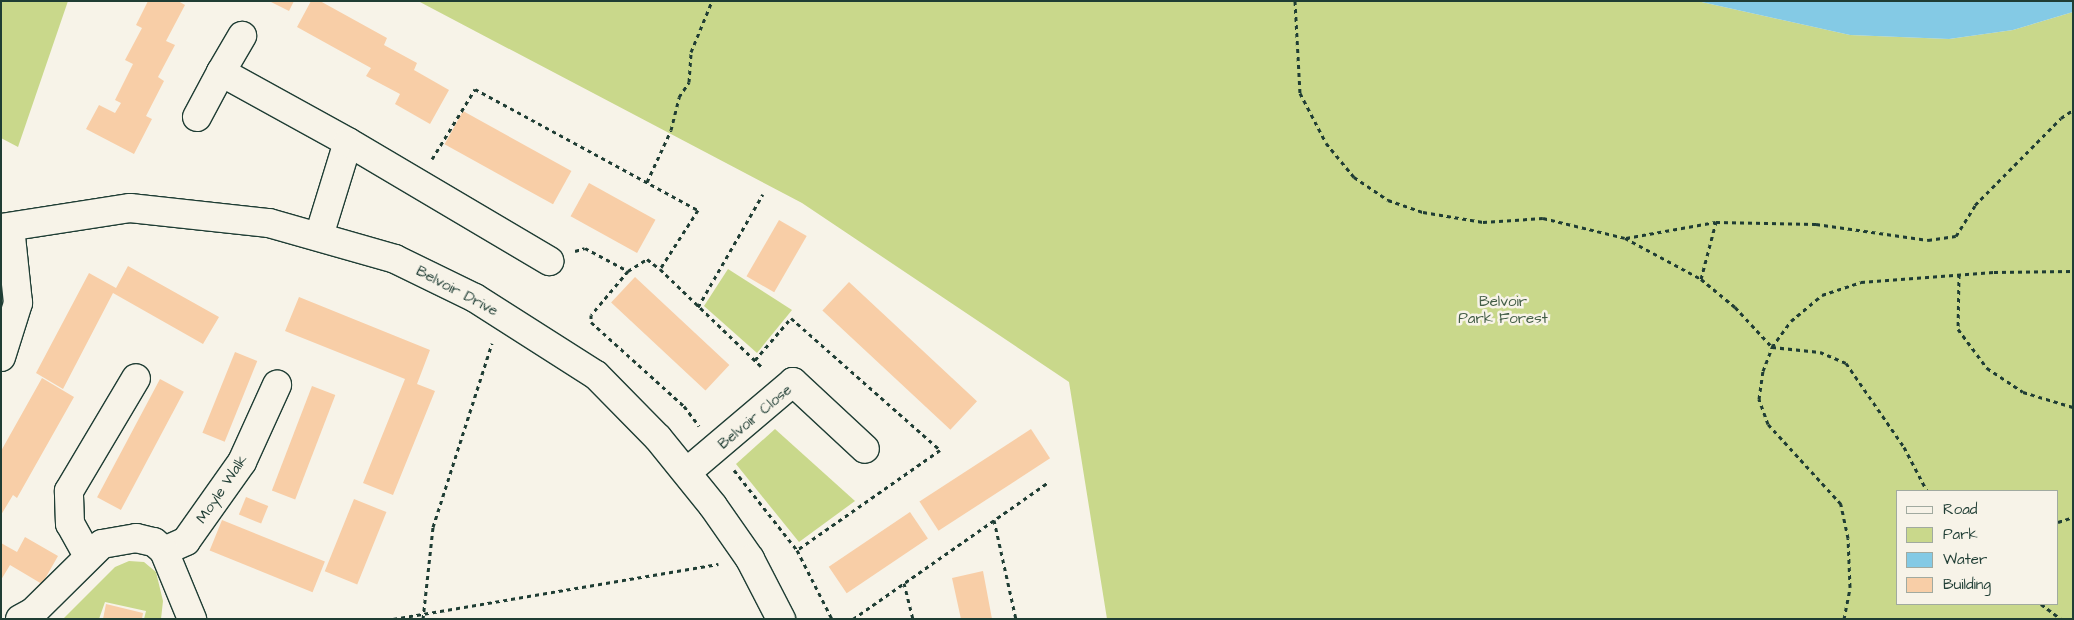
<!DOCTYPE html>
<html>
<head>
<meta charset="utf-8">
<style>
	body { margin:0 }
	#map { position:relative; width:2074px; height:620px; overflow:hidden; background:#f7f3e8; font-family:"Architects Daughter",sans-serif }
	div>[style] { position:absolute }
	.green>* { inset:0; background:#c9d88b }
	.water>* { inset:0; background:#84cae5 }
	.building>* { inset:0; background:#f8cea7; transform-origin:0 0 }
	.path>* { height:3px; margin-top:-1.5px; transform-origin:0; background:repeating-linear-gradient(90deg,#1f3d34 0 4px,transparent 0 8px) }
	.roads { filter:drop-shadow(1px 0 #1f3d34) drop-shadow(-1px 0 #1f3d34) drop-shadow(0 1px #1f3d34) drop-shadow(0 -1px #1f3d34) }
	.minor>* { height:28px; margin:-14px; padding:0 14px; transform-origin:14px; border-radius:14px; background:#f7f3e8 }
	span { translate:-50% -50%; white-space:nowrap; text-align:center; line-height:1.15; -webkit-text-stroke:5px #f7f3e8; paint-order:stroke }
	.street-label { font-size:15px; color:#1f3d34 }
	.park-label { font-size:15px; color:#415c45 }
	.frame { position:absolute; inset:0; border:2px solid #1f3d34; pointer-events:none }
	.legend { position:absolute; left:1896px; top:490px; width:162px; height:115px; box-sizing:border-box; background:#f7f3e8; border:1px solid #a1aaa0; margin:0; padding:6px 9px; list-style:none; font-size:15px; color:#1f3d34 }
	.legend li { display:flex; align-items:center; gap:10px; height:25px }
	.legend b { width:25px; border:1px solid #a1aaa0 }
</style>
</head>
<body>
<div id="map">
	<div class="green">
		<i style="clip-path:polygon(1px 1px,68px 1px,18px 147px,1px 138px)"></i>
		<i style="clip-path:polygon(evenodd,418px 1px,1697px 1px,1850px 35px,1949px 39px,2013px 30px,2073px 12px,2073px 619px,1107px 619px,1069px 382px,802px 203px,418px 1px,1898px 491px,2058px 491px,2058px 604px,1898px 604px,1898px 491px)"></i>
		<i style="clip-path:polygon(728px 269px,792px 310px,757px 353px,704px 306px)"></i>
		<i style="clip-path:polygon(775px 429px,855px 501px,799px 542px,736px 464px)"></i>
		<i style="clip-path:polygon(129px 561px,144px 562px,156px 572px,163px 601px,161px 619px,144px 619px,146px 611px,105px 602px,99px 619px,63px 619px,115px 567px)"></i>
	</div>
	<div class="water">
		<i style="clip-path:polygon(1697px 1px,2073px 1px,2073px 12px,2013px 30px,1949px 39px,1850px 35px)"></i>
	</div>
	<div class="building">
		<i style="clip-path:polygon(148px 1px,178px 1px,185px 5px,166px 41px,175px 45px,158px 77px,164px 81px,146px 116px,152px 119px,134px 154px,86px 129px,99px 105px,115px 113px,121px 103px,115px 100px,133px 64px,125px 60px,142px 28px,136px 25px)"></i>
		<i style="clip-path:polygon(269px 1px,294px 1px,289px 11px)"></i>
		<i style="clip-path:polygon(311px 1px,320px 1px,387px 38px,384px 45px,417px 63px,414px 70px,449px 90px,430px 124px,395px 104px,400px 94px,366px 76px,371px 68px,297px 27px)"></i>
		<i style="left:463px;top:111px;width:124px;height:38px;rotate:29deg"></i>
		<i style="left:589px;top:183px;width:76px;height:38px;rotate:29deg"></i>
		<i style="left:779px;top:220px;width:32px;height:65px;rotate:30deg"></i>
		<i style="clip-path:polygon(128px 266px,219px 317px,203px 344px,113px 293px,63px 389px,36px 373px,89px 273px,116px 288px)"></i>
		<i style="left:635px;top:277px;width:129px;height:35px;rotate:43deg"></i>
		<i style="left:849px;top:282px;width:175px;height:39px;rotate:43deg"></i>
		<i style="clip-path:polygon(299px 297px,430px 350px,417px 384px,435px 391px,393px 495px,363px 483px,405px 379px,285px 331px)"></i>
		<i style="left:235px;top:352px;width:24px;height:87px;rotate:22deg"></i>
		<i style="clip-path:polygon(42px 378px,74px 397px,17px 498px,13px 495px,1px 515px,1px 451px)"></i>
		<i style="left:160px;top:379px;width:27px;height:134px;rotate:28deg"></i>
		<i style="left:312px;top:386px;width:25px;height:112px;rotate:21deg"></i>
		<i style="left:1031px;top:429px;width:35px;height:133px;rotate:57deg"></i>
		<i style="left:246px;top:497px;width:24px;height:19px;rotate:22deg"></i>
		<i style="left:354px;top:499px;width:35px;height:78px;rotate:22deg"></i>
		<i style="left:910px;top:512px;width:32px;height:98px;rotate:56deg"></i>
		<i style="left:222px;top:520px;width:111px;height:33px;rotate:22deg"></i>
		<i style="clip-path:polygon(25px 537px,58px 556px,42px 584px,10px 565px,1px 580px,1px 543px,17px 552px)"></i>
		<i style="clip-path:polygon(983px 571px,992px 619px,961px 619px,952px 578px)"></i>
		<i style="clip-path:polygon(106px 604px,143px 613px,142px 619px,103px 619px)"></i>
	</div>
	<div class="path">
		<i style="left:1295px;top:1px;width:92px;rotate:86.9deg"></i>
		<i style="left:1300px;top:93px;width:56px;rotate:62.5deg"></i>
		<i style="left:1326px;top:143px;width:44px;rotate:50.5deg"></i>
		<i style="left:1354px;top:177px;width:41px;rotate:34.1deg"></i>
		<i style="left:1388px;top:200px;width:37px;rotate:19deg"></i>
		<i style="left:1423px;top:212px;width:61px;rotate:9.5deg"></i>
		<i style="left:1483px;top:222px;width:60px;rotate:-3.8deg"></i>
		<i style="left:1543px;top:218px;width:84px;rotate:13.7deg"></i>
		<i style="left:1625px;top:238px;width:86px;rotate:28.3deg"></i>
		<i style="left:1701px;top:279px;width:44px;rotate:39.5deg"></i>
		<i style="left:1735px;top:307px;width:54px;rotate:47.2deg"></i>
		<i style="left:1772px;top:347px;width:48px;rotate:5.9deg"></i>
		<i style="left:1820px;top:352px;width:28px;rotate:23deg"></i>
		<i style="left:1846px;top:363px;width:102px;rotate:55.4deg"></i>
		<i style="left:1904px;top:447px;width:50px;rotate:62.4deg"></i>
		<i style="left:432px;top:159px;width:82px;rotate:-58.4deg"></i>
		<i style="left:475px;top:89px;width:254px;rotate:28.5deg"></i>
		<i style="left:698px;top:210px;width:70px;rotate:122.8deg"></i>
		<i style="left:660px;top:269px;width:144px;rotate:43.9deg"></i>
		<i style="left:647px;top:182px;width:57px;rotate:-65.2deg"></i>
		<i style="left:671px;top:130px;width:34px;rotate:-76deg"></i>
		<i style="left:679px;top:97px;width:18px;rotate:-56deg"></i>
		<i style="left:689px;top:82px;width:30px;rotate:-86deg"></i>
		<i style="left:691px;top:52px;width:55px;rotate:-67.6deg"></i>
		<i style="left:1626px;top:238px;width:91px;rotate:-10.1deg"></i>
		<i style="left:1716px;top:222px;width:100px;rotate:1.1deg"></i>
		<i style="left:1816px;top:224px;width:113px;rotate:8.1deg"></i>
		<i style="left:1928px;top:240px;width:28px;rotate:-8deg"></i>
		<i style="left:1956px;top:236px;width:36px;rotate:-58deg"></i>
		<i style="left:1975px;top:205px;width:122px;rotate:-45.3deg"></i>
		<i style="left:2061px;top:118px;width:14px;rotate:-34deg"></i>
		<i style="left:575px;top:251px;width:10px;rotate:-17deg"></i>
		<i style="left:585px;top:248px;width:49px;rotate:28.1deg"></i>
		<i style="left:628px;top:271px;width:22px;rotate:-32deg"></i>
		<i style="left:647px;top:259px;width:16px;rotate:38deg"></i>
		<i style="left:628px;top:271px;width:57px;rotate:130.1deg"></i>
		<i style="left:591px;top:315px;width:7px;rotate:90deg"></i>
		<i style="left:591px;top:322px;width:125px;rotate:42.1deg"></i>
		<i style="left:684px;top:406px;width:25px;rotate:53deg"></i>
		<i style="left:1959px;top:274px;width:55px;rotate:91deg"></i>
		<i style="left:1958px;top:329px;width:49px;rotate:53.4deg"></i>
		<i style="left:1987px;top:368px;width:43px;rotate:33.7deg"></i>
		<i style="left:2023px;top:392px;width:52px;rotate:16.7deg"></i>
		<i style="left:1701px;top:279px;width:59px;rotate:-75.3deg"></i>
		<i style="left:698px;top:307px;width:130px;rotate:-60.1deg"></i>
		<i style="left:755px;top:360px;width:55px;rotate:-49.4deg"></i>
		<i style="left:791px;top:318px;width:199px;rotate:41.5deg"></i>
		<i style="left:940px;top:450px;width:174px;rotate:145deg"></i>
		<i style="left:734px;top:470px;width:102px;rotate:51.8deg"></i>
		<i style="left:797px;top:550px;width:77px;rotate:63.1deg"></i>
		<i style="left:994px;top:520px;width:101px;rotate:77.5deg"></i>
		<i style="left:2058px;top:522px;width:16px;rotate:-18deg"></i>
		<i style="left:904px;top:583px;width:37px;rotate:76deg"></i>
		<i style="left:2041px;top:604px;width:25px;rotate:37deg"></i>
		<i style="left:393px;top:619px;width:330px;rotate:-9.6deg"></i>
		<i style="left:423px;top:619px;width:93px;rotate:-83.8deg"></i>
		<i style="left:433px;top:527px;width:193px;rotate:-72.2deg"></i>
		<i style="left:853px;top:619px;width:237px;rotate:-35deg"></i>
		<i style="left:1844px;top:619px;width:33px;rotate:-79deg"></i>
		<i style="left:1850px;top:587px;width:49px;rotate:-92.3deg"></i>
		<i style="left:1848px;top:538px;width:35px;rotate:-102deg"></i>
		<i style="left:1841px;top:504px;width:108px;rotate:-132.4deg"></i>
		<i style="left:1768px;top:424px;width:27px;rotate:-110deg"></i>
		<i style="left:1759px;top:399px;width:28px;rotate:-82deg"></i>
		<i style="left:1763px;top:371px;width:26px;rotate:-69deg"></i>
		<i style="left:1772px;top:347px;width:32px;rotate:-54deg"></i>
		<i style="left:1791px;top:321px;width:40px;rotate:-40deg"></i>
		<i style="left:1822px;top:295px;width:41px;rotate:-18.4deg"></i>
		<i style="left:1861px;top:282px;width:133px;rotate:-4.3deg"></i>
		<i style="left:1994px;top:272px;width:79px;rotate:-0.7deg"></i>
	</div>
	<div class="roads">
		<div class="minor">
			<i style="left:221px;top:72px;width:42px;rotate:-59.7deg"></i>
			<i style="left:197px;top:117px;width:51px;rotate:-61.9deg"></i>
			<i style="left:221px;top:72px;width:145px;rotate:28.9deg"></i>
			<i style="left:1px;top:228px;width:131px;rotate:-8.8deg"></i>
			<i style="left:130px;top:208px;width:140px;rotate:6.2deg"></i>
			<i style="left:269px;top:223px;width:131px;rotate:15.9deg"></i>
			<i style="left:395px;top:259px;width:89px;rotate:26deg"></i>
			<i style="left:475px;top:298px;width:143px;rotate:32.5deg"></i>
			<i style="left:596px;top:375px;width:88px;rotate:45.5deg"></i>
			<i style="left:658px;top:438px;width:87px;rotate:51deg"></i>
			<i style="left:713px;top:506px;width:65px;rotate:55.1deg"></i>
			<i style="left:750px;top:559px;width:68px;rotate:62.7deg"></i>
			<i style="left:319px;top:236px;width:98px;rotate:-72.9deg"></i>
			<i style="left:348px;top:142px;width:234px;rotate:30.6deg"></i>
			<i style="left:1px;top:357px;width:57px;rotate:-72.5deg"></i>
			<i style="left:18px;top:303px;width:76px;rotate:-96deg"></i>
			<i style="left:687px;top:472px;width:139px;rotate:-40.3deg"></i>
			<i style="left:793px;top:382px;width:98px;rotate:42.9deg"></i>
			<i style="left:164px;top:551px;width:24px;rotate:-24deg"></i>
			<i style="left:186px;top:541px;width:97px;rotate:-54.7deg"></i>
			<i style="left:242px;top:462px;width:85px;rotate:-65.6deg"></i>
			<i style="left:88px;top:556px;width:37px;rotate:-119deg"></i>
			<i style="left:70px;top:524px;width:33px;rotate:-92deg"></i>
			<i style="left:69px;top:491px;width:131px;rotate:-59.3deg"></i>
			<i style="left:20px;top:619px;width:15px;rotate:-28deg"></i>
			<i style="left:33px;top:612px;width:97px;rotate:-44.6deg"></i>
			<i style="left:102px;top:544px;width:35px;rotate:-10deg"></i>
			<i style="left:136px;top:538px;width:18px;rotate:13deg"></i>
			<i style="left:154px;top:542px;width:13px;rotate:42deg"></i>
			<i style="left:164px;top:551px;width:74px;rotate:67.6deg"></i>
		</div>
	</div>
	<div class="street-label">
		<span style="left:457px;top:291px;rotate:28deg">Belvoir Drive</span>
		<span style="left:755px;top:417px;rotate:-40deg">Belvoir Close</span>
		<span style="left:222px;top:489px;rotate:-56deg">Moyle Walk</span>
	</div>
	<div class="park-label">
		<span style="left:1503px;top:310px">Belvoir<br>Park Forest</span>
	</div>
	<div class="frame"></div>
	<ul class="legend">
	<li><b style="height:6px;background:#f7f3e8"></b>Road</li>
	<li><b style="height:14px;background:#c9d88b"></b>Park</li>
	<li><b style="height:14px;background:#84cae5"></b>Water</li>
	<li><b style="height:14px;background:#f8cea7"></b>Building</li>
	</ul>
</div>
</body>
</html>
